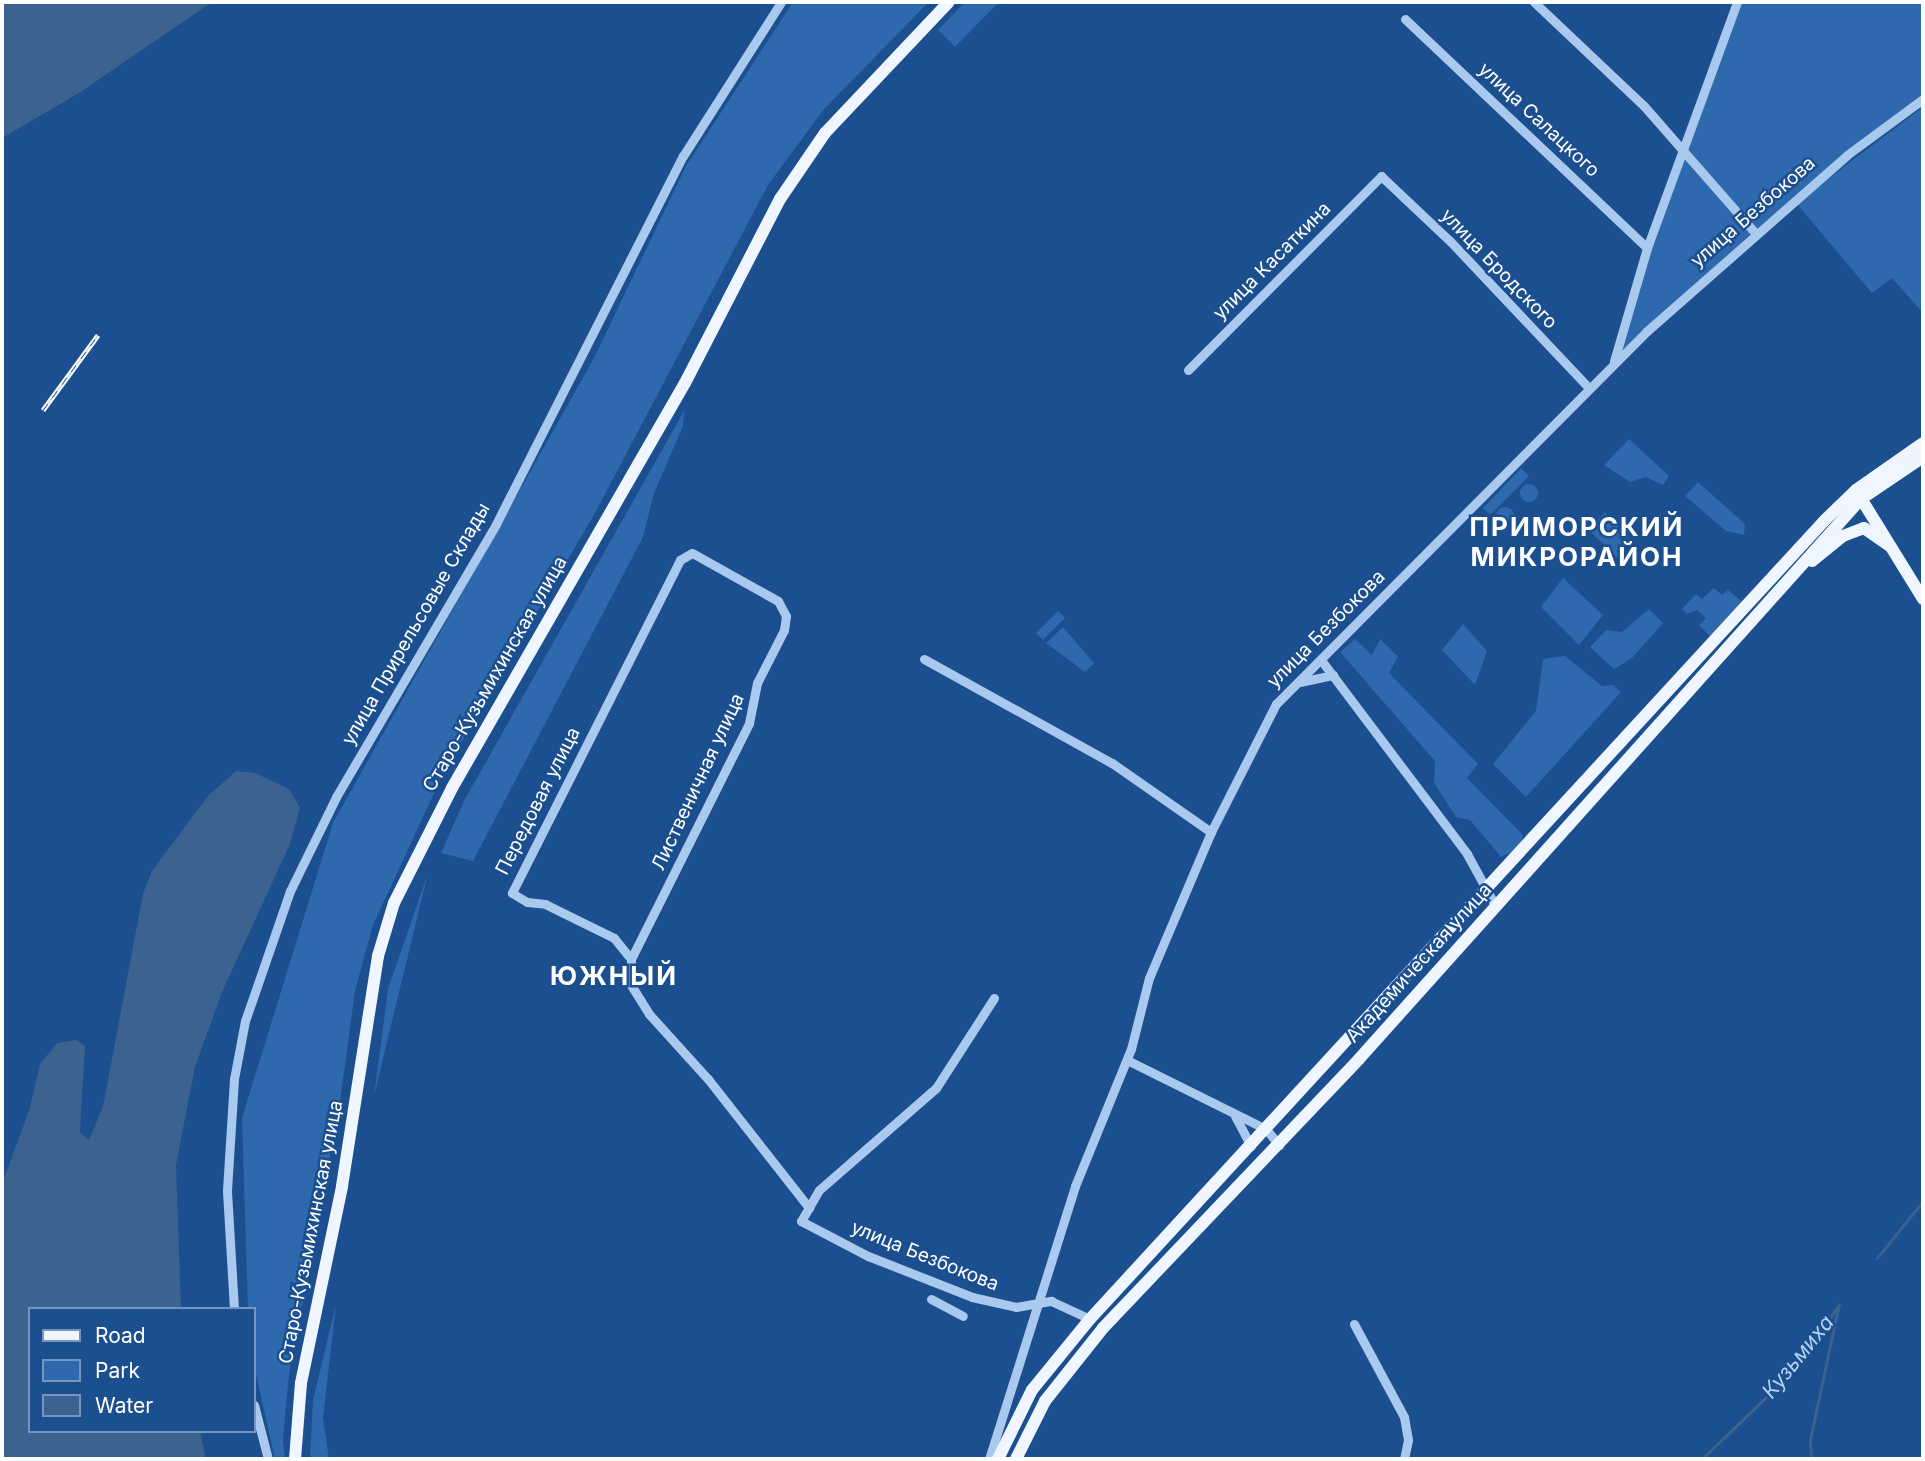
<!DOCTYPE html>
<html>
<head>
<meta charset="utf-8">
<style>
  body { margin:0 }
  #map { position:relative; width:1925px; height:1461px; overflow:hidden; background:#1b4f8f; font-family:Inter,sans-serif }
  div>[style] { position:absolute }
  .green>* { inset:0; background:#2e69ad }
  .round { border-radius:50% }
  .water>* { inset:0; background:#3c6290 }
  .stream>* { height:2.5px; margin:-1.25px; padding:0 1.25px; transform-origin:1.25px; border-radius:1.25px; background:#3c6290 }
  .minor>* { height:9px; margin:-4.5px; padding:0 4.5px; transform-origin:4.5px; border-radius:4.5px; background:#a9c9ee }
  .major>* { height:12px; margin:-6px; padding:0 6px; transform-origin:6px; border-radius:6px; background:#f0f6ff }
  .rail>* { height:5px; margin-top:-2.5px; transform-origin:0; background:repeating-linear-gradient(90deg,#1b4f8f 0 8px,#fff 0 16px); box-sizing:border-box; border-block:2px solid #fff }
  span { translate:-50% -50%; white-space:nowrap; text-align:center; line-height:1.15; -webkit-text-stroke:5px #1b4f8f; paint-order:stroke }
  .street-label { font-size:19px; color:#fff }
  .water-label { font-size:21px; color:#b5d3f5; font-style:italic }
  .district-label { font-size:26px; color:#fff; font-weight:700; letter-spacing:2px }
  .frame { position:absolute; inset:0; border:4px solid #fff; pointer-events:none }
  .legend { position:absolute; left:28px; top:1307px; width:228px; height:126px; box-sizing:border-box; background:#1b4f8f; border:2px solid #7695bc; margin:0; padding:9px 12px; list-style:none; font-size:21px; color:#fff }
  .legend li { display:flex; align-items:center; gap:14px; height:35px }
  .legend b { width:35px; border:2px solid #7695bc }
</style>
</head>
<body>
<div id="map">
  <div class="green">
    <i style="clip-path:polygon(793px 2px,929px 2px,824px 109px,768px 185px,595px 513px,443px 774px,373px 925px,355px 991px,340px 1102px,289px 1374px,283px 1439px,285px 1459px,275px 1459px,254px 1365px,254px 1309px,248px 1309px,242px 1118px,333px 823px,594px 358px,686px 166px)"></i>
    <i style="clip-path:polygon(965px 2px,999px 2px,955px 47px,938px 30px)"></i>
    <i style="clip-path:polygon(1737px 2px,1923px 2px,1923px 99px,1847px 155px,1614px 362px,1627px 314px)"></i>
    <i style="clip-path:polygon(1923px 107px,1923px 313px,1892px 278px,1872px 293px,1796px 203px)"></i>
    <i style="clip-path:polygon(684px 411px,683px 426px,654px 493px,643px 537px,473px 861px,441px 853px,465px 799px)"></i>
    <i style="clip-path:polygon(1629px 439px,1669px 476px,1663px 485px,1646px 477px,1630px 482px,1604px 465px)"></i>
    <i style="clip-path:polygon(1521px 468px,1529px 476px,1490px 515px,1483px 508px)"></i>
    <i style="clip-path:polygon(1698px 482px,1745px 524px,1744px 535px,1726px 531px,1685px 496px)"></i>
    <i class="round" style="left:1520px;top:484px;width:18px;height:18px"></i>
    <i class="round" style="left:1496px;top:507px;width:18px;height:18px"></i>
    <i style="clip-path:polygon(1605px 512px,1632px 541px,1617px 558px,1589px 530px)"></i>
    <i style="clip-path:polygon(1563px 578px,1603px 615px,1579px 645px,1541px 607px)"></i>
    <i style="clip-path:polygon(1714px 588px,1722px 595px,1728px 590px,1742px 602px,1711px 637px,1699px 625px,1706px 618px,1697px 610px,1687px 614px,1682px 609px,1696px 594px,1702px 599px)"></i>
    <i style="clip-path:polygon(1649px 609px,1663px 623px,1632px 658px,1614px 669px,1590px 647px,1606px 630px,1622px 632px)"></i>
    <i style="clip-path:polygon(1058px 611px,1065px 618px,1043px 640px,1036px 633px)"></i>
    <i style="clip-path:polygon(1463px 624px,1487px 651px,1475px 685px,1442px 650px)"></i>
    <i style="clip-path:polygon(1063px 627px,1094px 663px,1085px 672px,1046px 643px)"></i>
    <i style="clip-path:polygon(1355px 639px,1372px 655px,1380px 639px,1398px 657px,1389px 673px,1478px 764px,1467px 778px,1523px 835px,1521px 848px,1501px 857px,1470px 820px,1456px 817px,1434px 783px,1435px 761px,1340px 652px)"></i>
    <i style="clip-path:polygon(1565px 656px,1602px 686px,1613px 685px,1621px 692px,1526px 797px,1493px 764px,1536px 711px,1543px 659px)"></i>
    <i style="clip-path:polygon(428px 873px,402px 980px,374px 1096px,388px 989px)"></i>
    <i style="clip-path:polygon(336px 1305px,323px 1418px,329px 1459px,310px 1459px,313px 1400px)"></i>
  </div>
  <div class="water">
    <i style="clip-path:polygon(2px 2px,212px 2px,79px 93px,2px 138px)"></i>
    <i style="clip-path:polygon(236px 771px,255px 773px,289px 789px,300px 808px,290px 844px,222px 992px,195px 1067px,176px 1165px,181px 1309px,30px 1309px,30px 1431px,200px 1431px,206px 1459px,2px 1459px,2px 1184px,29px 1111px,40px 1064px,57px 1043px,76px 1040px,85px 1046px,80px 1132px,89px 1140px,103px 1107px,143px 894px,152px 871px,208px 796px)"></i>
  </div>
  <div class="stream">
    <i style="left:1877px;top:1258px;width:73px;rotate:-51.1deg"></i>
    <i style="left:1702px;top:1459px;width:117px;rotate:-44deg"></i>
    <i style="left:1786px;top:1378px;width:90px;rotate:-54deg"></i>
    <i style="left:1811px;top:1459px;width:19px;rotate:-93deg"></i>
    <i style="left:1810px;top:1440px;width:135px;rotate:-78deg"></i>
  </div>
  <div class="minor">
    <i style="left:1534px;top:2px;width:151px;rotate:43.4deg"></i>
    <i style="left:1644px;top:106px;width:169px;rotate:48.8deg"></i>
    <i style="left:1405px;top:19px;width:333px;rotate:43.4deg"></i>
    <i style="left:1614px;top:361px;width:118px;rotate:-73.7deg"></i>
    <i style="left:1647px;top:248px;width:262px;rotate:-69.9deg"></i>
    <i style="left:1188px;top:370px;width:274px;rotate:-45.1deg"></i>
    <i style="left:1381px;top:176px;width:95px;rotate:43.3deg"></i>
    <i style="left:1450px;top:241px;width:202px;rotate:46.6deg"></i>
    <i style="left:924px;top:659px;width:215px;rotate:29deg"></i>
    <i style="left:1112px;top:763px;width:121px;rotate:34.9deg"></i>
    <i style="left:1321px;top:660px;width:243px;rotate:53deg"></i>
    <i style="left:1467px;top:854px;width:60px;rotate:61.3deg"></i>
    <i style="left:1300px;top:682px;width:34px;rotate:-12deg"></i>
    <i style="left:631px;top:959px;width:264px;rotate:-63.4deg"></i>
    <i style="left:749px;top:723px;width:41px;rotate:-78.7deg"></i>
    <i style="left:757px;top:683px;width:59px;rotate:-63deg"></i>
    <i style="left:784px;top:630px;width:14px;rotate:-82deg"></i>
    <i style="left:786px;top:616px;width:17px;rotate:-118deg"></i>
    <i style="left:778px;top:601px;width:98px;rotate:-150.8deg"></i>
    <i style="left:692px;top:553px;width:14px;rotate:150deg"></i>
    <i style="left:680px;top:560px;width:373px;rotate:116.8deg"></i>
    <i style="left:512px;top:893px;width:17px;rotate:31deg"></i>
    <i style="left:527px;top:902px;width:18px;rotate:6deg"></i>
    <i style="left:545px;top:904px;width:77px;rotate:26.2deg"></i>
    <i style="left:614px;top:938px;width:27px;rotate:51deg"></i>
    <i style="left:631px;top:959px;width:26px;rotate:90deg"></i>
    <i style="left:631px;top:985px;width:34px;rotate:58deg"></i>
    <i style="left:649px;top:1014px;width:88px;rotate:47.8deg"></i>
    <i style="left:708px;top:1079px;width:164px;rotate:51.9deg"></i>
    <i style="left:994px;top:998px;width:107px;rotate:122.8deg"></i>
    <i style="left:936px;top:1088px;width:155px;rotate:138.9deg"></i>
    <i style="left:819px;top:1190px;width:36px;rotate:120deg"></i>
    <i style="left:801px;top:1221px;width:76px;rotate:27.6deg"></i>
    <i style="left:868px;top:1256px;width:112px;rotate:21.5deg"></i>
    <i style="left:972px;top:1297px;width:45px;rotate:12.8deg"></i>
    <i style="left:1016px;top:1307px;width:36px;rotate:-10deg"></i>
    <i style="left:1051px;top:1301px;width:43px;rotate:24.8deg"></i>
    <i style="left:1127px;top:1060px;width:155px;rotate:26.4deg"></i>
    <i style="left:1266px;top:1129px;width:21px;rotate:51deg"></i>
    <i style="left:1235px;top:1116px;width:34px;rotate:62deg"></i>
    <i style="left:931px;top:1299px;width:36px;rotate:28deg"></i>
    <i style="left:234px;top:1309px;width:119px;rotate:-93.4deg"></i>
    <i style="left:227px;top:1190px;width:111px;rotate:-86.4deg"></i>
    <i style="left:234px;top:1079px;width:59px;rotate:-79.3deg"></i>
    <i style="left:245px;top:1021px;width:138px;rotate:-70.9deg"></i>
    <i style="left:290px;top:891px;width:105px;rotate:-63.9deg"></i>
    <i style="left:336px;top:797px;width:316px;rotate:-59.6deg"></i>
    <i style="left:496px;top:524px;width:413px;rotate:-63.1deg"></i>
    <i style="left:683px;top:156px;width:183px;rotate:-57.5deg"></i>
    <i style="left:1354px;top:1324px;width:106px;rotate:61.7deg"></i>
    <i style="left:1404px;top:1417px;width:23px;rotate:80deg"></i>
    <i style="left:1408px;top:1440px;width:19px;rotate:102deg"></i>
    <i style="left:254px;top:1405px;width:56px;rotate:75.5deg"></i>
    <i style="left:989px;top:1459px;width:286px;rotate:-72.5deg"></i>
    <i style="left:1075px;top:1186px;width:148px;rotate:-67.8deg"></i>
    <i style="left:1131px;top:1049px;width:73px;rotate:-75.8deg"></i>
    <i style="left:1149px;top:978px;width:159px;rotate:-67deg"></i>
    <i style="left:1211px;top:832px;width:144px;rotate:-63.1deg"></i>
    <i style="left:1276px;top:704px;width:526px;rotate:-45.15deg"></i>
    <i style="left:1647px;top:331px;width:266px;rotate:-41.3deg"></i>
    <i style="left:1847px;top:155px;width:94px;rotate:-36.4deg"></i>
  </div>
  <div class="major">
    <i style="left:1857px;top:492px;width:126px;rotate:58.3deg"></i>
    <i style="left:1812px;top:561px;width:40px;rotate:-39deg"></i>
    <i style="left:1843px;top:536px;width:22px;rotate:-21deg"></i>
    <i style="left:1864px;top:528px;width:32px;rotate:35deg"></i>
    <i style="left:295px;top:1459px;width:76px;rotate:-85.5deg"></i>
    <i style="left:301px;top:1383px;width:201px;rotate:-78.2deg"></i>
    <i style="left:342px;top:1186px;width:233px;rotate:-81.1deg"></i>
    <i style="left:378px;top:956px;width:55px;rotate:-73.2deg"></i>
    <i style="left:394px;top:903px;width:129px;rotate:-63.2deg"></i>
    <i style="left:452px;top:788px;width:467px;rotate:-60.1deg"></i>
    <i style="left:685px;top:383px;width:207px;rotate:-62.7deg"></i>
    <i style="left:780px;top:199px;width:80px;rotate:-55.7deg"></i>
    <i style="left:825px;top:133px;width:180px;rotate:-46.6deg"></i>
    <i style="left:998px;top:1459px;width:77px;rotate:-63.8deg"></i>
    <i style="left:1032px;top:1390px;width:92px;rotate:-50.8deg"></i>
    <i style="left:1090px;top:1319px;width:1087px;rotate:-47.39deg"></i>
    <i style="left:1826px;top:519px;width:42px;rotate:-44deg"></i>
    <i style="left:1856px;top:490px;width:82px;rotate:-35deg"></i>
    <i style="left:1016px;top:1459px;width:65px;rotate:-63.4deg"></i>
    <i style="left:1045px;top:1401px;width:93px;rotate:-51.5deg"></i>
    <i style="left:1103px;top:1328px;width:371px;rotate:-46.4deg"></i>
    <i style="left:1359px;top:1059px;width:752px;rotate:-48.13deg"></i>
    <i style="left:1861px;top:499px;width:75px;rotate:-34.1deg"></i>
  </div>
  <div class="rail">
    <i style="left:43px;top:410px;width:93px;rotate:-53.7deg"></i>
  </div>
  <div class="street-label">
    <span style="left:1539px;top:120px;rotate:43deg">улица Салацкого</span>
    <span style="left:1753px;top:212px;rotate:-41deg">улица Безбокова</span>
    <span style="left:1272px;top:261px;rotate:-45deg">улица Касаткина</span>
    <span style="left:1499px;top:269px;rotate:46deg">улица Бродского</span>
    <span style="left:416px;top:624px;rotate:-60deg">улица Прирельсовые Склады</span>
    <span style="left:1326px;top:629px;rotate:-45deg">улица Безбокова</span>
    <span style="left:495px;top:674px;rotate:-60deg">Старо-Кузьмихинская улица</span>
    <span style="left:698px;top:782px;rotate:-65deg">Лиственичная улица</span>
    <span style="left:538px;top:801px;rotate:-63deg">Передовая улица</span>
    <span style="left:1419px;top:963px;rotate:-48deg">Академическая улица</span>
    <span style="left:311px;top:1232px;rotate:-79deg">Старо-Кузьмихинская улица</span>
    <span style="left:925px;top:1256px;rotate:22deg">улица Безбокова</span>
  </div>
  <div class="water-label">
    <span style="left:1798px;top:1357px;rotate:-51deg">Кузьмиха</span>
  </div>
  <div class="district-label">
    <span style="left:1577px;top:542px">ПРИМОРСКИЙ<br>МИКРОРАЙОН</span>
    <span style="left:614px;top:976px">ЮЖНЫЙ</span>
  </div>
  <div class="frame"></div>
  <ul class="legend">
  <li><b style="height:9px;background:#f0f6ff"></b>Road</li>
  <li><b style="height:19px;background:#2e69ad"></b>Park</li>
  <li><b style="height:19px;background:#3c6290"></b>Water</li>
  </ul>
</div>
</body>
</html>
